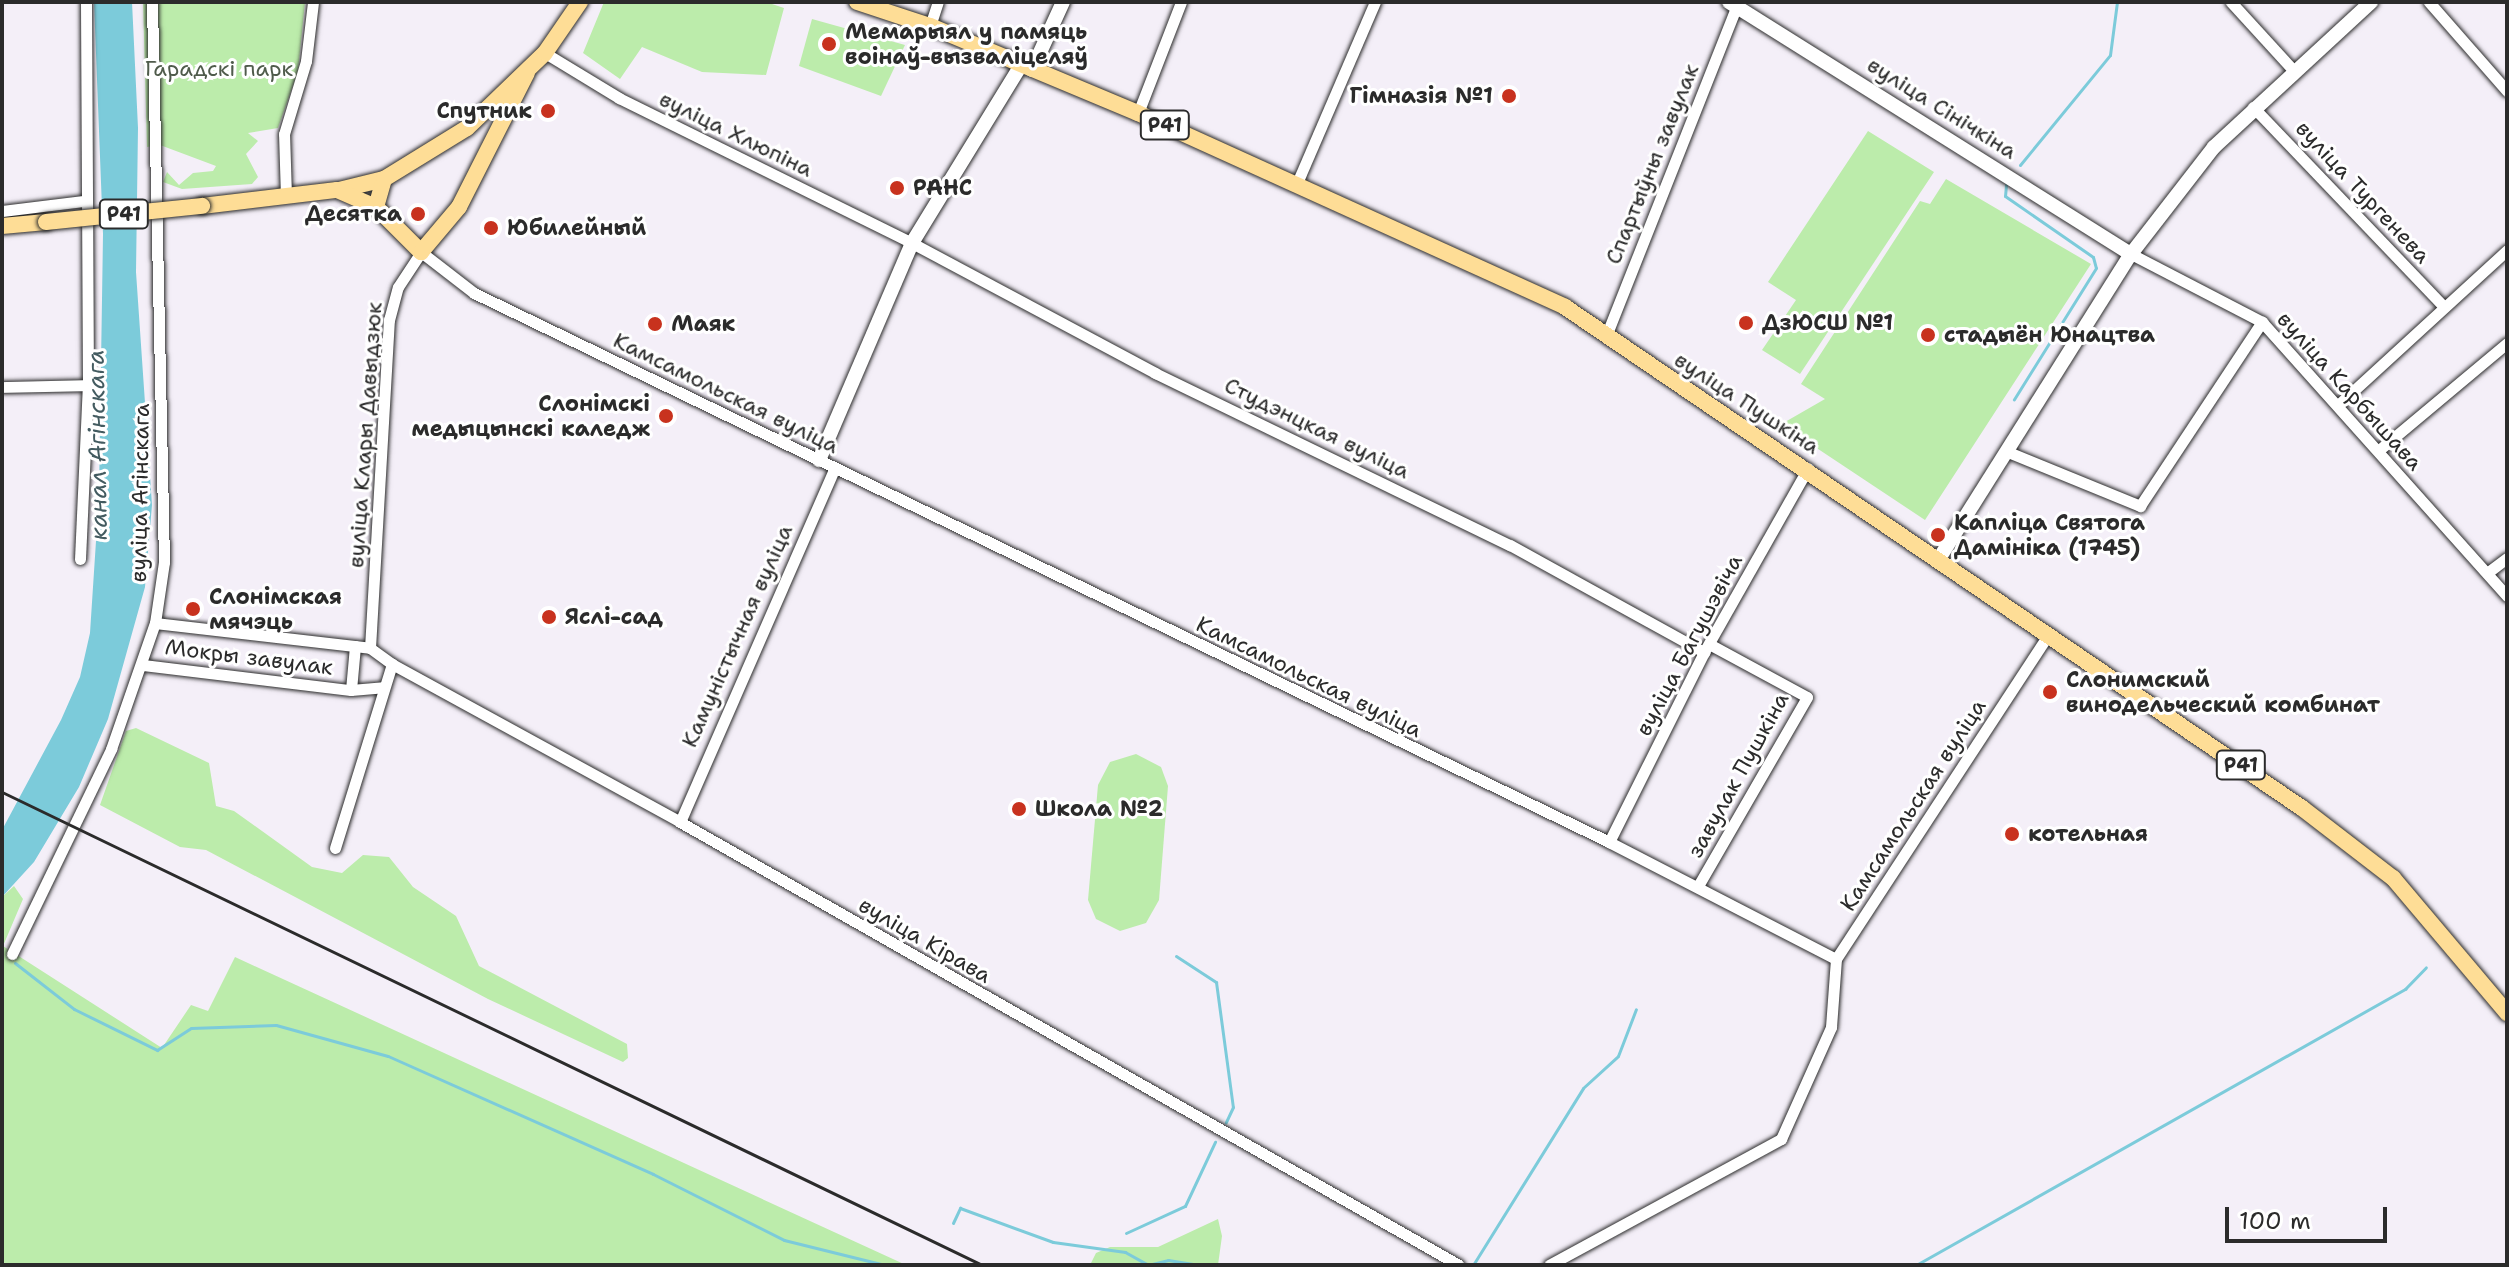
<!DOCTYPE html>
<html>
<head>
<meta charset="utf-8">
<style>
  body { margin:0 }
  #map { position:relative; width:2509px; height:1267px; overflow:hidden; background:#f4eff8; font-family:"Shantell Sans",sans-serif }
  div>[style] { position:absolute }
  .green>* { inset:0; background:#bcecab }
  .water>* { inset:0; background:#7ccbda }
  .stream>* { height:3px; margin:-1.5px; padding:0 1.5px; transform-origin:1.5px; border-radius:1.5px; background:#7ccbda }
  .roads { filter:drop-shadow(0 0 2px #2b2b2b) drop-shadow(0 0 2px #2b2b2b) }
  .street>* { height:11px; margin:-5.5px; padding:0 5.5px; transform-origin:5.5px; border-radius:5.5px; background:#fff }
  .secondary>* { height:14px; margin:-7px; padding:0 7px; transform-origin:7px; border-radius:7px; background:#fff }
  .primary>* { height:16px; margin:-8px; padding:0 8px; transform-origin:8px; border-radius:8px; background:#fedd96 }
  .rail>* { height:3px; margin:-1.5px; padding:0 1.5px; transform-origin:1.5px; border-radius:1.5px; background:#2b2b2b }
  .bridges { filter:drop-shadow(0 0 2px #2b2b2b) drop-shadow(0 0 2px #2b2b2b) }
  .primary-bridge>* { height:16px; margin:-8px; padding:0 8px; transform-origin:8px; border-radius:8px; background:#fedd96 }
  .dots>* { width:22px; height:22px; translate:-50% -50%; box-sizing:border-box; border:4px solid #fff; border-radius:50% }
  span { translate:-50% -50%; white-space:nowrap; text-align:center; line-height:1.15; -webkit-text-stroke:6px #fff; paint-order:stroke }
  .shield-label span { padding:2px 6px; background:#fff; border:2px solid; border-radius:6px; -webkit-text-stroke-width:0 }
  .shield-label { font-size:20px; color:#2b2b2b; font-weight:700 }
  .poi-label { font-size:22px; color:#2b2b2b; font-weight:700 }
  .left { translate:0 -50%; text-align:left }
  .right { translate:-100% -50%; text-align:right }
  .park-label { font-size:22px; color:#4f5b4b }
  .street-label { font-size:22px; color:#2b2b2b }
  .water-label { font-size:24px; color:#435b60; font-style:italic }
  .frame { position:absolute; inset:0; border:4px solid #2b2b2b; pointer-events:none }
  .scale { position:absolute; left:2225px; top:1207px; width:162px; height:36px; box-sizing:border-box; border:4px solid #2b2b2b; border-top:0; padding-left:10px; font-size:24px; line-height:28px; white-space:nowrap; color:#2b2b2b; -webkit-text-stroke:6px #fff; paint-order:stroke }
</style>
</head>
<body>
<div id="map">
  <div class="green">
    <i style="clip-path:polygon(143px 2px,305px 2px,298px 71px,278px 128px,248px 133px,258px 141px,246px 154px,258px 177px,252px 184px,182px 189px,163px 182px,167px 172px,179px 185px,193px 173px,213px 171px,216px 166px,160px 145px,147px 147px)"></i>
    <i style="clip-path:polygon(604px 2px,766px 2px,784px 8px,766px 75px,702px 72px,642px 47px,620px 79px,583px 53px)"></i>
    <i style="clip-path:polygon(812px 19px,905px 45px,881px 96px,799px 66px)"></i>
    <i style="clip-path:polygon(1868px 131px,1934px 172px,1800px 374px,1762px 350px,1796px 300px,1768px 282px)"></i>
    <i style="clip-path:polygon(1946px 179px,2091px 264px,1925px 520px,1785px 427px,1785px 422px,1825px 399px,1801px 384px,1920px 201px,1930px 204px)"></i>
    <i style="clip-path:polygon(136px 728px,209px 763px,216px 806px,234px 811px,312px 867px,342px 873px,363px 855px,389px 857px,413px 887px,456px 916px,479px 966px,627px 1044px,628px 1058px,623px 1062px,488px 999px,206px 850px,180px 847px,100px 805px,126px 731px)"></i>
    <i style="clip-path:polygon(1136px 754px,1161px 767px,1168px 786px,1159px 900px,1146px 923px,1120px 931px,1096px 919px,1088px 900px,1098px 785px,1110px 762px)"></i>
    <i style="clip-path:polygon(14px 886px,23px 899px,3px 946px,162px 1048px,191px 1005px,208px 1011px,235px 957px,906px 1265px,2px 1265px,2px 897px)"></i>
    <i style="clip-path:polygon(1218px 1219px,1222px 1236px,1218px 1265px,1090px 1265px,1096px 1253px,1110px 1247px,1158px 1247px)"></i>
  </div>
  <div class="water">
    <i style="clip-path:polygon(94px 2px,132px 2px,138px 128px,136px 272px,152px 505px,145px 587px,108px 719px,79px 787px,34px 862px,2px 897px,2px 830px,61px 720px,80px 677px,90px 633px,99px 495px,103px 234px)"></i>
  </div>
  <div class="stream">
    <i style="left:2020px;top:165px;width:142px;rotate:-50.7deg"></i>
    <i style="left:2110px;top:55px;width:53px;rotate:-82.5deg"></i>
    <i style="left:2006px;top:185px;width:11px;rotate:95deg"></i>
    <i style="left:2005px;top:196px;width:107px;rotate:34.7deg"></i>
    <i style="left:2093px;top:257px;width:11px;rotate:75deg"></i>
    <i style="left:2096px;top:268px;width:155px;rotate:122deg"></i>
    <i style="left:1176px;top:956px;width:48px;rotate:33deg"></i>
    <i style="left:1216px;top:982px;width:126px;rotate:82.3deg"></i>
    <i style="left:1233px;top:1107px;width:17px;rotate:115deg"></i>
    <i style="left:15px;top:963px;width:75px;rotate:37.9deg"></i>
    <i style="left:74px;top:1009px;width:93px;rotate:26.3deg"></i>
    <i style="left:157px;top:1050px;width:40px;rotate:-32.9deg"></i>
    <i style="left:191px;top:1028px;width:85px;rotate:-2deg"></i>
    <i style="left:276px;top:1025px;width:116px;rotate:15.5deg"></i>
    <i style="left:388px;top:1056px;width:290px;rotate:24deg"></i>
    <i style="left:653px;top:1174px;width:147px;rotate:26.7deg"></i>
    <i style="left:784px;top:1240px;width:104px;rotate:13.9deg"></i>
    <i style="left:953px;top:1223px;width:17px;rotate:-65deg"></i>
    <i style="left:960px;top:1208px;width:99px;rotate:20.1deg"></i>
    <i style="left:1053px;top:1242px;width:73px;rotate:7.9deg"></i>
    <i style="left:1125px;top:1252px;width:26px;rotate:29deg"></i>
    <i style="left:1148px;top:1265px;width:21px;rotate:-14deg"></i>
    <i style="left:1168px;top:1260px;width:30px;rotate:9deg"></i>
    <i style="left:1126px;top:1233px;width:65px;rotate:-24.6deg"></i>
    <i style="left:1185px;top:1206px;width:71px;rotate:-64.9deg"></i>
    <i style="left:1473px;top:1265px;width:208px;rotate:-58.1deg"></i>
    <i style="left:1583px;top:1088px;width:47px;rotate:-42.4deg"></i>
    <i style="left:1618px;top:1056px;width:50px;rotate:-69deg"></i>
    <i style="left:1916px;top:1265px;width:562px;rotate:-29.44deg"></i>
    <i style="left:2405px;top:989px;width:30px;rotate:-46deg"></i>
  </div>
  <div class="roads">
    <div class="street">
      <i style="left:2231px;top:2px;width:93px;rotate:47.6deg"></i>
      <i style="left:2429px;top:2px;width:118px;rotate:48.8deg"></i>
      <i style="left:930px;top:26px;width:25px;rotate:-72deg"></i>
      <i style="left:545px;top:53px;width:87px;rotate:31.3deg"></i>
      <i style="left:619px;top:98px;width:327px;rotate:26.3deg"></i>
      <i style="left:912px;top:243px;width:276px;rotate:28.1deg"></i>
      <i style="left:1155px;top:373px;width:394px;rotate:25.9deg"></i>
      <i style="left:1510px;top:545px;width:222px;rotate:28.9deg"></i>
      <i style="left:2253px;top:107px;width:275px;rotate:46.3deg"></i>
      <i style="left:1138px;top:113px;width:119px;rotate:-68.8deg"></i>
      <i style="left:1297px;top:183px;width:197px;rotate:-66.7deg"></i>
      <i style="left:286px;top:196px;width:62px;rotate:-91.8deg"></i>
      <i style="left:284px;top:134px;width:76px;rotate:-73.2deg"></i>
      <i style="left:306px;top:61px;width:59px;rotate:-83.2deg"></i>
      <i style="left:2px;top:211px;width:82px;rotate:-7deg"></i>
      <i style="left:2131px;top:254px;width:148px;rotate:27.4deg"></i>
      <i style="left:2262px;top:322px;width:368px;rotate:48.2deg"></i>
      <i style="left:1606px;top:336px;width:354px;rotate:-68.4deg"></i>
      <i style="left:2px;top:387px;width:86px;rotate:-1.3deg"></i>
      <i style="left:2339px;top:404px;width:228px;rotate:-42.5deg"></i>
      <i style="left:2379px;top:450px;width:167px;rotate:-39.9deg"></i>
      <i style="left:2008px;top:452px;width:143px;rotate:22.2deg"></i>
      <i style="left:2140px;top:506px;width:221px;rotate:-56.5deg"></i>
      <i style="left:80px;top:559px;width:174px;rotate:-87.4deg"></i>
      <i style="left:88px;top:385px;width:383px;rotate:-90.3deg"></i>
      <i style="left:2487px;top:573px;width:25px;rotate:-37deg"></i>
      <i style="left:155px;top:623px;width:216px;rotate:6.6deg"></i>
      <i style="left:355px;top:646px;width:44px;rotate:95.2deg"></i>
      <i style="left:351px;top:690px;width:32px;rotate:-5deg"></i>
      <i style="left:392px;top:664px;width:328px;rotate:28.7deg"></i>
      <i style="left:680px;top:822px;width:896px;rotate:29.63deg"></i>
      <i style="left:143px;top:665px;width:209px;rotate:6.9deg"></i>
      <i style="left:680px;top:822px;width:386px;rotate:-66.4deg"></i>
      <i style="left:1609px;top:842px;width:212px;rotate:-63.4deg"></i>
      <i style="left:1704px;top:652px;width:211px;rotate:-60.5deg"></i>
      <i style="left:335px;top:848px;width:193px;rotate:-72.8deg"></i>
      <i style="left:392px;top:664px;width:27px;rotate:-144deg"></i>
      <i style="left:370px;top:648px;width:329px;rotate:-86.7deg"></i>
      <i style="left:389px;top:320px;width:34px;rotate:-75deg"></i>
      <i style="left:398px;top:287px;width:42px;rotate:-56.7deg"></i>
      <i style="left:421px;top:252px;width:67px;rotate:37.7deg"></i>
      <i style="left:474px;top:293px;width:1261px;rotate:25.81deg"></i>
      <i style="left:1609px;top:842px;width:255px;rotate:27.3deg"></i>
      <i style="left:1836px;top:959px;width:389px;rotate:-56.8deg"></i>
      <i style="left:1698px;top:886px;width:218px;rotate:-60deg"></i>
      <i style="left:1807px;top:697px;width:111px;rotate:-151.6deg"></i>
      <i style="left:12px;top:954px;width:228px;rotate:-64.2deg"></i>
      <i style="left:111px;top:749px;width:133px;rotate:-70.8deg"></i>
      <i style="left:155px;top:623px;width:62px;rotate:-81.6deg"></i>
      <i style="left:164px;top:562px;width:560px;rotate:-91.23deg"></i>
      <i style="left:1549px;top:1265px;width:264px;rotate:-28.5deg"></i>
      <i style="left:1781px;top:1139px;width:123px;rotate:-65.9deg"></i>
      <i style="left:1831px;top:1027px;width:68px;rotate:-85.8deg"></i>
    </div>
    <div class="secondary">
      <i style="left:1729px;top:2px;width:474px;rotate:32.1deg"></i>
      <i style="left:1032px;top:70px;width:75px;rotate:-65.5deg"></i>
      <i style="left:819px;top:460px;width:236px;rotate:-66.8deg"></i>
      <i style="left:912px;top:243px;width:209px;rotate:-58.5deg"></i>
      <i style="left:1940px;top:557px;width:358px;rotate:-57.8deg"></i>
      <i style="left:2131px;top:254px;width:135px;rotate:-52.2deg"></i>
      <i style="left:2214px;top:147px;width:214px;rotate:-42.7deg"></i>
    </div>
    <div class="primary">
      <i style="left:857px;top:2px;width:77px;rotate:18.2deg"></i>
      <i style="left:930px;top:26px;width:225px;rotate:22.7deg"></i>
      <i style="left:1138px;top:113px;width:469px;rotate:24.4deg"></i>
      <i style="left:1565px;top:307px;width:891px;rotate:34.21deg"></i>
      <i style="left:2302px;top:808px;width:115px;rotate:37.6deg"></i>
      <i style="left:2393px;top:878px;width:177px;rotate:49.8deg"></i>
      <i style="left:339px;top:190px;width:46px;rotate:-13.7deg"></i>
      <i style="left:202px;top:206px;width:136px;rotate:-6.8deg"></i>
      <i style="left:337px;top:190px;width:43px;rotate:23.6deg"></i>
      <i style="left:376px;top:207px;width:64px;rotate:45deg"></i>
      <i style="left:421px;top:252px;width:59px;rotate:-49.8deg"></i>
      <i style="left:459px;top:207px;width:150px;rotate:-63.1deg"></i>
      <i style="left:376px;top:207px;width:29px;rotate:-74deg"></i>
      <i style="left:384px;top:179px;width:97px;rotate:-31.6deg"></i>
      <i style="left:467px;top:128px;width:108px;rotate:-43.9deg"></i>
      <i style="left:545px;top:53px;width:62px;rotate:-55.5deg"></i>
      <i style="left:2px;top:226px;width:44px;rotate:-5.2deg"></i>
    </div>
  </div>
  <div class="rail">
    <i style="left:2px;top:792px;width:1088px;rotate:25.76deg"></i>
  </div>
  <div class="bridges">
    <div class="primary-bridge">
      <i style="left:46px;top:222px;width:157px;rotate:-5.9deg"></i>
    </div>
  </div>
  <div class="dots">
    <i style="left:829px;top:44px;background:#c8321e"></i>
    <i style="left:1509px;top:96px;background:#c8321e"></i>
    <i style="left:548px;top:111px;background:#c8321e"></i>
    <i style="left:897px;top:188px;background:#c8321e"></i>
    <i style="left:418px;top:214px;background:#c8321e"></i>
    <i style="left:491px;top:228px;background:#c8321e"></i>
    <i style="left:1746px;top:323px;background:#c8321e"></i>
    <i style="left:655px;top:324px;background:#c8321e"></i>
    <i style="left:1928px;top:335px;background:#c8321e"></i>
    <i style="left:666px;top:416px;background:#c8321e"></i>
    <i style="left:1938px;top:535px;background:#c8321e"></i>
    <i style="left:193px;top:609px;background:#c8321e"></i>
    <i style="left:549px;top:617px;background:#c8321e"></i>
    <i style="left:2050px;top:692px;background:#c8321e"></i>
    <i style="left:1019px;top:809px;background:#c8321e"></i>
    <i style="left:2012px;top:834px;background:#c8321e"></i>
  </div>
  <div class="shield-label">
    <span style="left:1165px;top:125px">Р41</span>
    <span style="left:124px;top:214px">Р41</span>
    <span style="left:2241px;top:765px">Р41</span>
  </div>
  <div class="poi-label">
    <span class="left" style="left:845px;top:44px">Мемарыял у памяць<br>воінаў-вызваліцеляў</span>
    <span class="right" style="left:1493px;top:96px">Гімназія №1</span>
    <span class="right" style="left:532px;top:111px">Спутник</span>
    <span class="left" style="left:913px;top:188px">РАНС</span>
    <span class="right" style="left:402px;top:214px">Десятка</span>
    <span class="left" style="left:507px;top:228px">Юбилейный</span>
    <span class="left" style="left:1762px;top:323px">ДзЮСШ №1</span>
    <span class="left" style="left:671px;top:324px">Маяк</span>
    <span class="left" style="left:1944px;top:335px">стадыён Юнацтва</span>
    <span class="right" style="left:650px;top:416px">Слонімскі<br>медыцынскі каледж</span>
    <span class="left" style="left:1954px;top:535px">Капліца Святога<br>Дамініка (1745)</span>
    <span class="left" style="left:209px;top:609px">Слонімская<br>мячэць</span>
    <span class="left" style="left:565px;top:617px">Яслі-сад</span>
    <span class="left" style="left:2066px;top:692px">Слонимский<br>винодельческий комбинат</span>
    <span class="left" style="left:1035px;top:809px">Школа №2</span>
    <span class="left" style="left:2028px;top:834px">котельная</span>
  </div>
  <div class="park-label">
    <span style="left:219px;top:69px">Гарадскі парк</span>
  </div>
  <div class="street-label">
    <span style="left:1942px;top:108px;rotate:32deg">вуліца Сінічкіна</span>
    <span style="left:736px;top:134px;rotate:26deg">вуліца Хлюпіна</span>
    <span style="left:1652px;top:164px;rotate:-68deg">Спартыўны завулак</span>
    <span style="left:2363px;top:192px;rotate:47deg">вуліца Тургенева</span>
    <span style="left:2350px;top:391px;rotate:48deg">вуліца Карбышава</span>
    <span style="left:726px;top:393px;rotate:26deg">Камсамольская вуліца</span>
    <span style="left:1747px;top:403px;rotate:33deg">вуліца Пушкіна</span>
    <span style="left:1317px;top:428px;rotate:26deg">Студэнцкая вуліца</span>
    <span style="left:365px;top:435px;rotate:-86deg">вуліца Клары Давыдзюк</span>
    <span style="left:140px;top:493px;rotate:-89deg">вуліца Агінскага</span>
    <span style="left:737px;top:636px;rotate:-66deg">Камуністычная вуліца</span>
    <span style="left:1689px;top:645px;rotate:-62deg">вуліца Багушэвіча</span>
    <span style="left:249px;top:657px;rotate:7deg">Мокры завулак</span>
    <span style="left:1309px;top:677px;rotate:26deg">Камсамольская вуліца</span>
    <span style="left:1738px;top:775px;rotate:-61deg">завулак Пушкіна</span>
    <span style="left:1913px;top:805px;rotate:-57deg">Камсамольская вуліца</span>
    <span style="left:925px;top:940px;rotate:30deg">вуліца Кірава</span>
  </div>
  <div class="water-label">
    <span style="left:98px;top:445px;rotate:-91deg">канал Агінскага</span>
  </div>
  <div class="frame"></div>
  <div class="scale">100 m</div>
</div>
</body>
</html>
